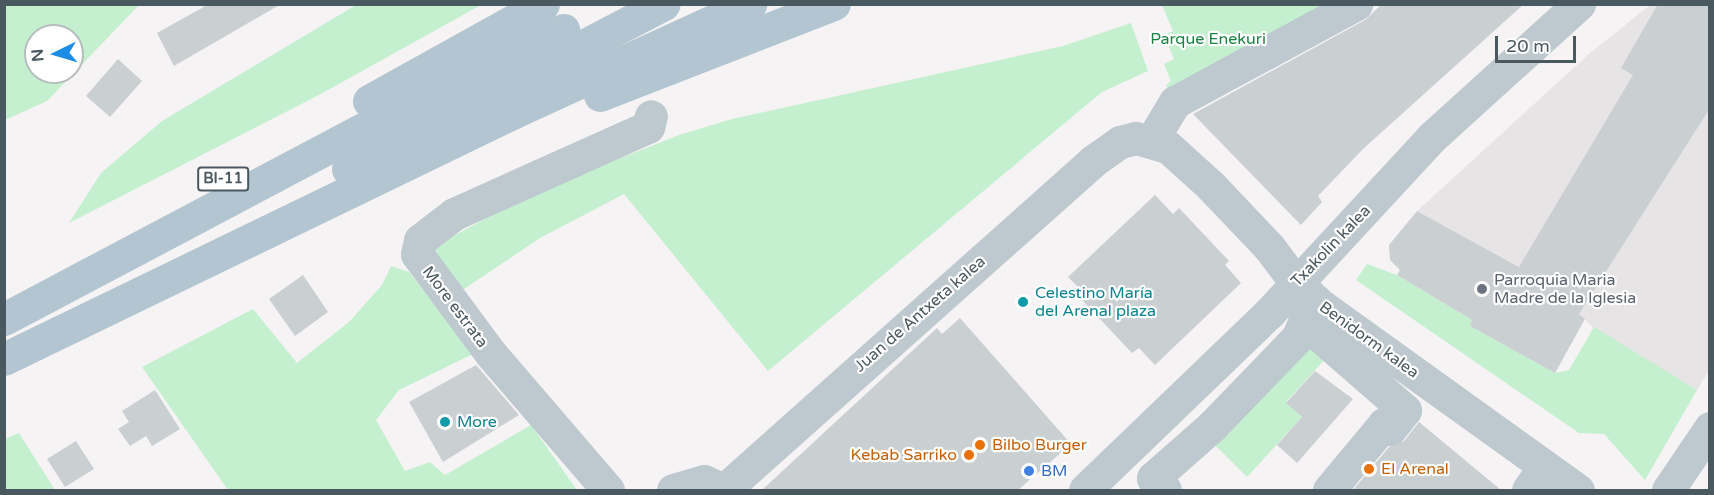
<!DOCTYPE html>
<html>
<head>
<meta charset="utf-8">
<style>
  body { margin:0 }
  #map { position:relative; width:1714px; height:495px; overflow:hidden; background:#f5f3f3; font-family:"Varela Round",sans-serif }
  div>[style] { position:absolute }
  .education>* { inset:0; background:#e6e4e5 }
  .green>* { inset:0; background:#c4f0d0 }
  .building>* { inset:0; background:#cacfd2 }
  .street>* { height:33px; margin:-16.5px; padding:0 16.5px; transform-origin:16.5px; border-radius:16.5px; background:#bec9cf }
  .primary>* { height:33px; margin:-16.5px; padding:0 16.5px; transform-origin:16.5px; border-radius:16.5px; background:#b3c5d0 }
  .dots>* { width:16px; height:16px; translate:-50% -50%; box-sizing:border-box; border:3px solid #fff; border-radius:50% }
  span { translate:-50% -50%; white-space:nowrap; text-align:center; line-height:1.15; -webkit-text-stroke:4.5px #fff; paint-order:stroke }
  .shield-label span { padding:2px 4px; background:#fff; border:2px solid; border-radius:4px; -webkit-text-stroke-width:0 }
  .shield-label { font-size:15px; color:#4a5960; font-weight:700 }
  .park-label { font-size:16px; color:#198442 }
  .street-label { font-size:16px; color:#4a5960 }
  .worship-label { font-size:16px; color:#5b616d }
  .left { translate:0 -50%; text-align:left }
  .culture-label { font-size:16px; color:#0d838f }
  .food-label { font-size:16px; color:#c56008 }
  .right { translate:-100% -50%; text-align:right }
  .shop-label { font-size:16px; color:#366cbe }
  .frame { position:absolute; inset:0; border:6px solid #4a5960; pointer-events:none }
  .north { position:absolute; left:24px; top:24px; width:60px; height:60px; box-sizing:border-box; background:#fff; border:2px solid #b7bdbf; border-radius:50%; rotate:265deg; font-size:16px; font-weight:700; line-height:24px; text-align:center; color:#4a5960 }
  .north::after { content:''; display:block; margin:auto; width:21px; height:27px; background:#1d8ce4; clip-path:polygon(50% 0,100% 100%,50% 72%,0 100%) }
  .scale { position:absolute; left:1495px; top:36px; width:81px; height:27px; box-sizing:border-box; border:3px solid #4a5960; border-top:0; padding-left:8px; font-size:18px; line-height:21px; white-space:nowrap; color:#4a5960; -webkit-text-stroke:4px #fff; paint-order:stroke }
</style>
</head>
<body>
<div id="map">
  <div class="education">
    <i style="clip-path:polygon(1650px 5px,1709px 5px,1710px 369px,1697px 390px,1599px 333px,1579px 314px,1543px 294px,1519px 267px,1417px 211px,1589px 54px)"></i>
  </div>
  <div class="green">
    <i style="clip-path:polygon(evenodd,4px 5px,5px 4px,139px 5px,47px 101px,5px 120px,4px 5px,36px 36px,72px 36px,72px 72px,36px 72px,36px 36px)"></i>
    <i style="clip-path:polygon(356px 5px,481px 5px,319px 95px,69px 223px,101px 173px,162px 121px)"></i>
    <i style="clip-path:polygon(1162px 5px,1341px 5px,1173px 97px,1166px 85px,1171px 81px,1164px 64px,1174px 59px,1164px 35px,1173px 31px)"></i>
    <i style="clip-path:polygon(1131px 23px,1148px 71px,1102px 92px,768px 371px,624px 194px,540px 238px,461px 291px,433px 247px,535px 192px,679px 135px,732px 119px,1063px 46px)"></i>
    <i style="clip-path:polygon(1367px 264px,1397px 275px,1472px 320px,1470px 326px,1555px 373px,1569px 370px,1594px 327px,1697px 390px,1645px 480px,1604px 434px,1579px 433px,1356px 280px)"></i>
    <i style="clip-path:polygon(391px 266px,409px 272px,473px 354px,399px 390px,376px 420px,405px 471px,430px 462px,445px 475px,531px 425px,577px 490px,228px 490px,142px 367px,253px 309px,297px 363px,349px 322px,382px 285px)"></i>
    <i style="clip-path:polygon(1298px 337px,1327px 357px,1286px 402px,1302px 417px,1247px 477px,1216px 446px,1212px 426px)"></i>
    <i style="clip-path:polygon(19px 433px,55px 490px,5px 490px,5px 439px)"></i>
  </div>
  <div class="building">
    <i style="clip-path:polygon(209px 4px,281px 4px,174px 66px,157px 33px)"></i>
    <i style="clip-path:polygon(1382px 4px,1524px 4px,1363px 149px,1318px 196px,1322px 202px,1301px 225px,1193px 114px,1365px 20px)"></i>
    <i style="clip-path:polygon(1658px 4px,1710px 4px,1710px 108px,1579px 314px,1585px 319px,1555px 373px,1470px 326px,1472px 320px,1397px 275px,1400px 270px,1390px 260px,1389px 245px,1417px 211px,1519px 267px,1633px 75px,1621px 68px)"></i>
    <i style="clip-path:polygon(118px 59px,142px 81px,110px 117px,86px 96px)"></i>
    <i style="clip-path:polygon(1155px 195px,1173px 214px,1179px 208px,1229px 261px,1225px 265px,1241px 283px,1155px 365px,1139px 348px,1132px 353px,1081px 299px,1086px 295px,1068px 277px)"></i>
    <i style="clip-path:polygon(303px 275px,328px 312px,295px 336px,269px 299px)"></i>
    <i style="clip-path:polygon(960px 318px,1071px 444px,1018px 490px,762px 490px,937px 328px,942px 334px)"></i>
    <i style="clip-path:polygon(476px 365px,519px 415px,443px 462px,409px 402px)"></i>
    <i style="clip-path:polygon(1315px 371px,1353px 399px,1297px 463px,1277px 445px,1302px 417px,1286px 403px)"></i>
    <i style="clip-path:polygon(155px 390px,180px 429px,152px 446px,146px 436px,130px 446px,118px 429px,129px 422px,122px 411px)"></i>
    <i style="clip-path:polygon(1419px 422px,1501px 490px,1353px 490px,1389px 447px,1404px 441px)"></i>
    <i style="clip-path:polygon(76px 441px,94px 469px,65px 487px,47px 459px)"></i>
  </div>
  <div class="street">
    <i style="left:1158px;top:130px;width:33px;rotate:-59deg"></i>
    <i style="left:1175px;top:102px;width:206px;rotate:-28.4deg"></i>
    <i style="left:608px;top:490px;width:179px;rotate:-130.7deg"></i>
    <i style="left:491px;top:354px;width:124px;rotate:-126.5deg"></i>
    <i style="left:417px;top:254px;width:14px;rotate:-78deg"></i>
    <i style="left:420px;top:240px;width:43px;rotate:-37.4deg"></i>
    <i style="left:454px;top:214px;width:213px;rotate:-24.2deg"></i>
    <i style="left:648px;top:127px;width:11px;rotate:-75deg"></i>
    <i style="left:673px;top:490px;width:32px;rotate:-16deg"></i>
    <i style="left:704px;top:481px;width:21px;rotate:25deg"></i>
    <i style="left:724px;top:490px;width:494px;rotate:-41.7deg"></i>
    <i style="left:1093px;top:161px;width:33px;rotate:-35deg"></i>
    <i style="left:1120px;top:142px;width:16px;rotate:-14deg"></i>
    <i style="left:1136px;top:138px;width:33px;rotate:16deg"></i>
    <i style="left:1168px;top:147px;width:57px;rotate:42.1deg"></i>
    <i style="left:1210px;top:185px;width:86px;rotate:46.4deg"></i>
    <i style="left:1269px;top:247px;width:45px;rotate:53.1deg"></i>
    <i style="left:1296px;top:283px;width:36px;rotate:42deg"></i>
    <i style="left:1323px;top:307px;width:314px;rotate:35.7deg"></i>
    <i style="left:1085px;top:490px;width:257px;rotate:-43.9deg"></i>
    <i style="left:1270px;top:312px;width:237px;rotate:-47.2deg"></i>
    <i style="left:1431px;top:138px;width:200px;rotate:-42.2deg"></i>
    <i style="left:1165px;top:490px;width:17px;rotate:-135deg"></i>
    <i style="left:1153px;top:478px;width:79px;rotate:-41.4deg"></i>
    <i style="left:1212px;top:426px;width:124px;rotate:-46deg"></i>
    <i style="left:1298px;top:337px;width:16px;rotate:-68deg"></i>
    <i style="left:1304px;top:322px;width:134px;rotate:41.1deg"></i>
    <i style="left:1405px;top:410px;width:24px;rotate:128deg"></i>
    <i style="left:1390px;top:429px;width:8px;rotate:-140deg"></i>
    <i style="left:1384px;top:424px;width:86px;rotate:129.8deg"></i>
    <i style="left:1528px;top:490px;width:29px;rotate:-56deg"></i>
    <i style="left:1668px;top:490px;width:75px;rotate:-55.9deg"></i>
  </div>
  <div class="primary">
    <i style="left:600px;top:95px;width:251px;rotate:-21.3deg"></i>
    <i style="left:369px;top:101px;width:199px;rotate:-29.1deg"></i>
    <i style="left:348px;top:169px;width:356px;rotate:-27.6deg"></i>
    <i style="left:4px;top:319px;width:436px;rotate:-27.9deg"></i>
    <i style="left:389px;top:115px;width:194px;rotate:-26deg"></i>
    <i style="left:4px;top:359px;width:567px;rotate:-25.84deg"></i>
    <i style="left:514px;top:112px;width:260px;rotate:-24.6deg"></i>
  </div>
  <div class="dots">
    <i style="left:1482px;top:289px;background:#6b7280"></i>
    <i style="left:1023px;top:302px;background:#0f9aa8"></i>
    <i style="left:445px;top:422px;background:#0f9aa8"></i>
    <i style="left:980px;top:445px;background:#e8710a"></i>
    <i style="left:969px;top:455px;background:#e8710a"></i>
    <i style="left:1369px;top:469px;background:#e8710a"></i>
    <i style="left:1029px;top:471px;background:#3f7fe0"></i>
  </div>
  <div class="shield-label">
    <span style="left:223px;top:179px">BI-11</span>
  </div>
  <div class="park-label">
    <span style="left:1208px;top:39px">Parque Enekuri</span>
  </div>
  <div class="street-label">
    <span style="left:1331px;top:246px;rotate:-46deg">Txakolin kalea</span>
    <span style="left:455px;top:307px;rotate:53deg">More estrata</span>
    <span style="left:920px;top:314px;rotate:-41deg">Juan de Antxeta kalea</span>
    <span style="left:1369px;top:340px;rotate:36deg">Benidorm kalea</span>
  </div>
  <div class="worship-label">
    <span class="left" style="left:1494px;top:289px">Parroquia Maria<br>Madre de la Iglesia</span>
  </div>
  <div class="culture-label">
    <span class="left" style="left:1035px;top:302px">Celestino María<br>del Arenal plaza</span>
    <span class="left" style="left:457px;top:422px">More</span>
  </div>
  <div class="food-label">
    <span class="left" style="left:992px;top:445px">Bilbo Burger</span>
    <span class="right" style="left:957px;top:455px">Kebab Sarriko</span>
    <span class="left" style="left:1381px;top:469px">El Arenal</span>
  </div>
  <div class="shop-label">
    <span class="left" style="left:1041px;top:471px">BM</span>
  </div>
  <div class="frame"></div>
  <div class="north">N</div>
  <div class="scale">20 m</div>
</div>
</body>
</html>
